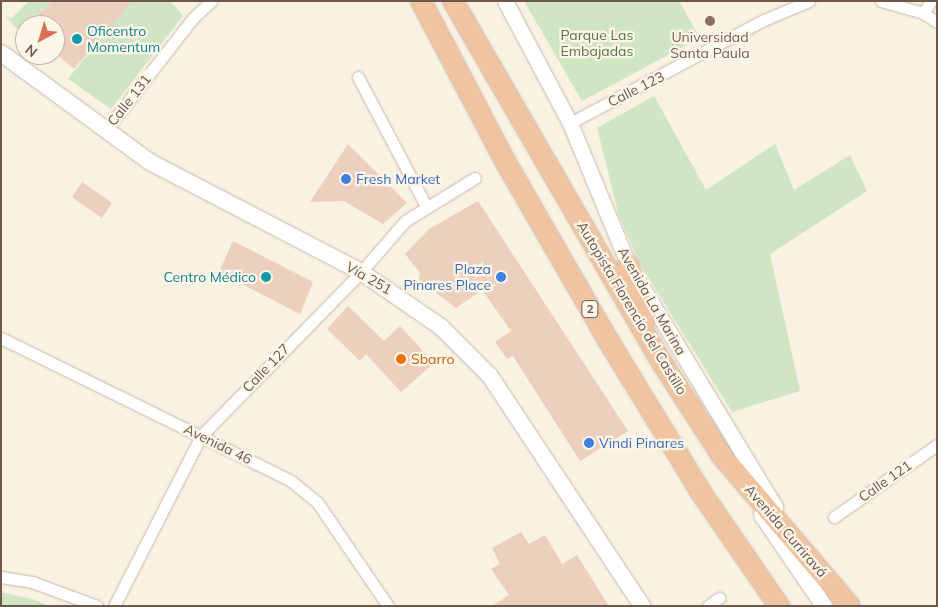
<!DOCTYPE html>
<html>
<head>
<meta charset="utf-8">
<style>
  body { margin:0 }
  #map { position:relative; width:938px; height:607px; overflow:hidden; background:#f9f1e2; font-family:Mulish,sans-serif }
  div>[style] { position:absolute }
  .green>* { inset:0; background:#d0e5c3 }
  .building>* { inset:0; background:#ecd0bd }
  .roads { filter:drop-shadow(0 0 1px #c8b8ab) drop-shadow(0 0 1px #c8b8ab) }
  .minor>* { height:11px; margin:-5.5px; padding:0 5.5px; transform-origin:5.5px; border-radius:5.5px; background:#fff }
  .tertiary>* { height:15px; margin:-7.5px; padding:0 7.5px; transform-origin:7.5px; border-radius:7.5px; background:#fff }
  .secondary>* { height:16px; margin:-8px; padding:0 8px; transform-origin:8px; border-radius:8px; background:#fff }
  .trunk>* { height:20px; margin:-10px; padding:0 10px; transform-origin:10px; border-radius:10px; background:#f0c4a0 }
  .dots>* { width:14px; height:14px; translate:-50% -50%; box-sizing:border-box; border:2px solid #fdf5e8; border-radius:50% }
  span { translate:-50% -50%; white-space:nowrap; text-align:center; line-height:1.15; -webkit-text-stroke:4.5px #fdf5e8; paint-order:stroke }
  .shield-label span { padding:1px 4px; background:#fdf5e8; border:1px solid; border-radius:4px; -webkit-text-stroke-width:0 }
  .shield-label { font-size:12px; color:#6e584c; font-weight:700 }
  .culture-label { font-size:14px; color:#0d838f }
  .left { translate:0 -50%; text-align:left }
  .right { translate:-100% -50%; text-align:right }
  .park-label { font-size:14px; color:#557948 }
  .education-label { font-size:14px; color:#785e54 }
  .street-label { font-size:14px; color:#6e584c }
  .shop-label { font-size:14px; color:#366cbe }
  .food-label { font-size:14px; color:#c56008 }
  .frame { position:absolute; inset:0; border:2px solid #6e584c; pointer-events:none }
  .north { position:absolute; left:15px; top:15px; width:50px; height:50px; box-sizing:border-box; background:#fdf5e8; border:1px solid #c4b6aa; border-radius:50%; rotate:219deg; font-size:14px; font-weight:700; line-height:20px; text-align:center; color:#6e584c }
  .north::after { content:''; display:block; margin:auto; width:18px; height:22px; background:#d77254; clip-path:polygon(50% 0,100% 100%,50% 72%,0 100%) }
</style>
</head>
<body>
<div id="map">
  <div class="green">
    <i style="clip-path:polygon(29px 1px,53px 1px,33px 19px,33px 25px,25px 25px,25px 37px,4px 15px,11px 19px)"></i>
    <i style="clip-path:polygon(130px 1px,170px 1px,183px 16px,111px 109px,68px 79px)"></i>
    <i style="clip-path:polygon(524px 1px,679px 1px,700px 38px,582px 101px)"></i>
    <i style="clip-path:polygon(654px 96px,706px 190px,775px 144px,794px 190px,850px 155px,867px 191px,770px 254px,800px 391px,732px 412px,640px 264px,619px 216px,597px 128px)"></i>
    <i style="clip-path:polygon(1px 592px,35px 600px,49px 606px,1px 606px)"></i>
  </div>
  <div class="building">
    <i style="clip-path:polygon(53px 1px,132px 1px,74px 69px,55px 53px,55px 25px,27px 25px)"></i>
    <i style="clip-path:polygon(348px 144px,407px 203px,383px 224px,344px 201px,310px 202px)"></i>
    <i style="clip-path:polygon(82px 182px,112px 203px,102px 218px,72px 197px)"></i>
    <i style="clip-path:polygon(478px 201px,628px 431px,580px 461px,513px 356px,507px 359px,495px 342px,511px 331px,482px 290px,456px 308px,419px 280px,420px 273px,405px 254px,429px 229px)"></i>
    <i style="clip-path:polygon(233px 241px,313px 282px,300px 314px,219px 272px)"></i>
    <i style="clip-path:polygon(348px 306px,384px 341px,400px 326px,434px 363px,401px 392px,366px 354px,360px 361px,327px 329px)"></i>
    <i style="clip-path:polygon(521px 532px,529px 544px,545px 535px,562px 564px,577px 555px,609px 606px,492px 606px,509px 595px,491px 569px,500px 564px,492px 548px)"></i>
  </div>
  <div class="roads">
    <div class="minor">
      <i style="left:881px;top:1px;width:44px;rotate:15.9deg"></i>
      <i style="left:923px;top:13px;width:17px;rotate:33deg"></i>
      <i style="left:923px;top:13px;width:14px;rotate:-56deg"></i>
      <i style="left:358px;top:77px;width:146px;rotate:62.2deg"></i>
      <i style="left:570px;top:123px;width:220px;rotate:-28deg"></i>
      <i style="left:764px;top:20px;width:49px;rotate:-22.9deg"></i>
      <i style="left:105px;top:131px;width:143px;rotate:-52.1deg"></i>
      <i style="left:193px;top:18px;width:25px;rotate:-43deg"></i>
      <i style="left:1px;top:338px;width:323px;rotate:26.2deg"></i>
      <i style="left:291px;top:481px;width:33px;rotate:39deg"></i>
      <i style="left:317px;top:502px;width:126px;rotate:55.7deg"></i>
      <i style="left:834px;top:517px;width:126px;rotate:-35deg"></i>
      <i style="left:1px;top:577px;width:31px;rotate:9deg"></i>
      <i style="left:32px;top:582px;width:69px;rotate:20.3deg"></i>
      <i style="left:114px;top:606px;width:191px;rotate:-62.9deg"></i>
      <i style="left:201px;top:436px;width:229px;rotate:-45.7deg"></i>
      <i style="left:361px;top:272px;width:67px;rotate:-49.2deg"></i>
      <i style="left:405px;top:221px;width:82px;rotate:-31.6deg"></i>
      <i style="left:708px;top:606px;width:14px;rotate:-36deg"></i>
    </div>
    <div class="tertiary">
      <i style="left:505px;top:1px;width:138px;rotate:62deg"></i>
      <i style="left:570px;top:123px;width:152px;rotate:67.6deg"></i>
      <i style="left:628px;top:264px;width:284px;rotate:58.8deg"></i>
    </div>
    <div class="secondary">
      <i style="left:1px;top:53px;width:185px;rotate:36.2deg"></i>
      <i style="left:150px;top:162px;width:238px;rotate:27.5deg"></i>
      <i style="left:361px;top:272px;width:97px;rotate:34.5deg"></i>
      <i style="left:441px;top:327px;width:69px;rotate:45deg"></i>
      <i style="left:490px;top:376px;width:276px;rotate:56.5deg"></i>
      <i style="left:762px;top:515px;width:110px;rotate:55.7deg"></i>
    </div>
    <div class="trunk">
      <i style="left:421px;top:1px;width:181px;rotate:62.3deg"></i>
      <i style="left:505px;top:161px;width:207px;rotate:60.1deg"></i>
      <i style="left:608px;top:340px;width:177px;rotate:58.6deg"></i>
      <i style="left:700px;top:491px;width:140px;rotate:55.5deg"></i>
      <i style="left:453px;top:1px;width:412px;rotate:60deg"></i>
      <i style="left:659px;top:358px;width:117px;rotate:57.3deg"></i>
      <i style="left:722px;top:456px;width:197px;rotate:49.5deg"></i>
      <i style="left:628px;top:264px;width:57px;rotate:71.6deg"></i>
    </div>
  </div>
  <div class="dots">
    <i style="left:710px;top:21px;background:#8d6e63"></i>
    <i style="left:77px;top:39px;background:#0f9aa8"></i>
    <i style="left:346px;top:179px;background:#3f7fe0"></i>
    <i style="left:266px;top:277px;background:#0f9aa8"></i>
    <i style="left:501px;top:277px;background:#3f7fe0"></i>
    <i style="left:401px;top:359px;background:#e8710a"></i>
    <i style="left:589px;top:443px;background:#3f7fe0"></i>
  </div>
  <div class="shield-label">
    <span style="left:590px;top:309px">2</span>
  </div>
  <div class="culture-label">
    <span class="left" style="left:87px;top:39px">Oficentro<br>Momentum</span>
    <span class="right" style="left:256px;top:277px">Centro Médico</span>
  </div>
  <div class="park-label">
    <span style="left:597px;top:43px">Parque Las<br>Embajadas</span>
  </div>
  <div class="education-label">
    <span style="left:710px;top:45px">Universidad<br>Santa Paula</span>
  </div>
  <div class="street-label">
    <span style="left:636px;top:89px;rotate:-27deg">Calle 123</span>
    <span style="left:129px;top:100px;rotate:-52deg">Calle 131</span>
    <span style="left:369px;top:278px;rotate:30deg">Vía 251</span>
    <span style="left:652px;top:301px;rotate:60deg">Avenida La Marina</span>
    <span style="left:632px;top:308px;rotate:59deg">Autopista Florencio del Castillo</span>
    <span style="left:266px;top:368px;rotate:-46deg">Calle 127</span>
    <span style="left:218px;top:444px;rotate:26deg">Avenida 46</span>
    <span style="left:885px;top:481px;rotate:-35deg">Calle 121</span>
    <span style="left:786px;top:531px;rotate:49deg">Avenida Curriravá</span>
  </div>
  <div class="shop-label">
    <span class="left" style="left:356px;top:179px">Fresh Market</span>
    <span class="right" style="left:491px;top:277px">Plaza<br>Pinares Place</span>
    <span class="left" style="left:599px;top:443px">Vindi Pinares</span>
  </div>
  <div class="food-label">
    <span class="left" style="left:411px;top:359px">Sbarro</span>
  </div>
  <div class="frame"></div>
  <div class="north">N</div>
</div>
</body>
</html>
